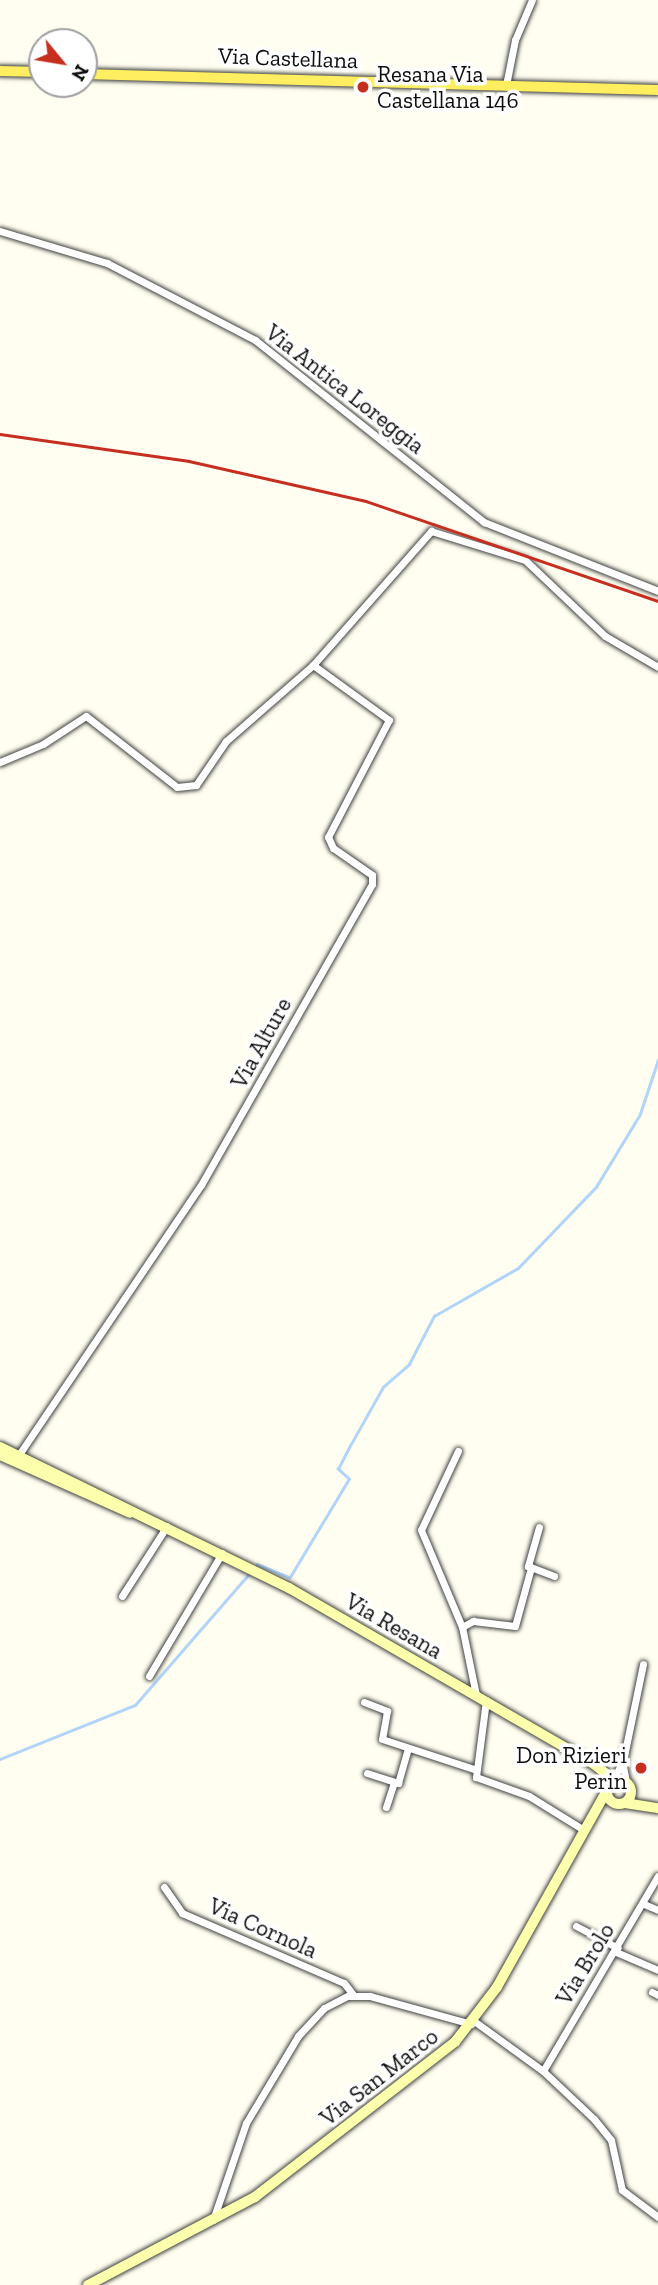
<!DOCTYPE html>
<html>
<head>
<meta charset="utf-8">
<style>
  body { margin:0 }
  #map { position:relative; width:658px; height:2285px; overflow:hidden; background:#fffef0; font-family:"Zilla Slab",serif }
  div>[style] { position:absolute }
  .stream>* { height:2.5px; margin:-1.25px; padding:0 1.25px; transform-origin:1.25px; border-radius:1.25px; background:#b1d4f9 }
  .roads { filter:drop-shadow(0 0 2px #414141) drop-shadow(0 0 2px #414141) }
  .street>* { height:7px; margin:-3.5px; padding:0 3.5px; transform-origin:3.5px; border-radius:3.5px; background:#fff }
  .secondary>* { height:10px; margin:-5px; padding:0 5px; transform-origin:5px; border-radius:5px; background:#fcffab }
  .secondary>.ring { margin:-5px; padding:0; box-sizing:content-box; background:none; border:10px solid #fcffab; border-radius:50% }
  .primary>* { height:10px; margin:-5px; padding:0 5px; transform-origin:5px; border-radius:5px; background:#ffef60 }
  .rail>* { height:2.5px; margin:-1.25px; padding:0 1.25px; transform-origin:1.25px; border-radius:1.25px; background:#c62e1f }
  .dots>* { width:19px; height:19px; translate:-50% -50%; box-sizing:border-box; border:4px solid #fff; border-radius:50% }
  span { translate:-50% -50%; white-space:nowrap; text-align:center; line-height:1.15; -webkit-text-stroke:7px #fff; paint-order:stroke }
  .street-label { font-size:23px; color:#0e0e0e }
  .poi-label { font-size:23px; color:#0e0e0e }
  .left { translate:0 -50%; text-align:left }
  .right { translate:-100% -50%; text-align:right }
  .north { position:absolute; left:28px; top:28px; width:70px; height:70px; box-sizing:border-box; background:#fff; border:2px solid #9f9f9f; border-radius:50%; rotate:120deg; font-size:19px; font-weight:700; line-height:28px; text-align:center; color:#0e0e0e }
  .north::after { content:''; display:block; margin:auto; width:24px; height:32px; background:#c62e1f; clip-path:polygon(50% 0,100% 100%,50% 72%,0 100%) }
</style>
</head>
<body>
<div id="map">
  <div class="stream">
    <i style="left:257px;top:1564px;width:35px;rotate:22deg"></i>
    <i style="left:290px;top:1577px;width:114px;rotate:-59deg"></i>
    <i style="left:349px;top:1479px;width:15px;rotate:-138deg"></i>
    <i style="left:338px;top:1469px;width:28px;rotate:-63deg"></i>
    <i style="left:351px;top:1444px;width:65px;rotate:-60.7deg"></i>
    <i style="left:383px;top:1387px;width:35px;rotate:-41deg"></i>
    <i style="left:409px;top:1364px;width:54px;rotate:-62.5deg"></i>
    <i style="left:434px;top:1316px;width:97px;rotate:-29.7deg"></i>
    <i style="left:518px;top:1268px;width:112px;rotate:-46.1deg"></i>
    <i style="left:596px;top:1187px;width:85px;rotate:-58.9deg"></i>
    <i style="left:640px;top:1114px;width:57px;rotate:-71.6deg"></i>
    <i style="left:0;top:1759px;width:145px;rotate:-21.8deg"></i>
    <i style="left:135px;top:1705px;width:174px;rotate:-49deg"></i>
  </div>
  <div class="roads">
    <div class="street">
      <i style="left:506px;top:85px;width:46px;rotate:-78.7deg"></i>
      <i style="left:515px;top:40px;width:43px;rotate:-67deg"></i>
      <i style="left:0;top:231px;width:112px;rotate:16.7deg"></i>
      <i style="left:107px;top:263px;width:167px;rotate:27.5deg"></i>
      <i style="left:255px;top:340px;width:293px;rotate:38.5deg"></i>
      <i style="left:484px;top:522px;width:187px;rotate:21.6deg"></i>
      <i style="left:0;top:762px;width:47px;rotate:-22.7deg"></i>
      <i style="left:43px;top:744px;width:51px;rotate:-33.1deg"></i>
      <i style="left:86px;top:716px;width:115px;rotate:38deg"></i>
      <i style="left:177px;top:787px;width:19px;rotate:-6deg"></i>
      <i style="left:196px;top:785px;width:53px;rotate:-55.7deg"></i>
      <i style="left:226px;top:741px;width:116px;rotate:-41.1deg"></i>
      <i style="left:313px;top:665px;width:179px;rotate:-48.6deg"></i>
      <i style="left:431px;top:531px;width:98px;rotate:17.1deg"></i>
      <i style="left:525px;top:560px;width:110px;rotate:43.5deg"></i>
      <i style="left:605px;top:636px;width:61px;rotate:30.3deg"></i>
      <i style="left:458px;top:1451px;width:87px;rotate:115.1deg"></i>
      <i style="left:421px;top:1530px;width:105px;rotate:67.1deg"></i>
      <i style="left:16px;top:1459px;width:331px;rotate:-56deg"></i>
      <i style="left:201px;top:1185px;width:346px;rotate:-60.4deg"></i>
      <i style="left:372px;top:884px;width:9px;rotate:-90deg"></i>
      <i style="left:372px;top:875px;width:47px;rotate:-145.3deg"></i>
      <i style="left:333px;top:848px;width:12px;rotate:-114deg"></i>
      <i style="left:328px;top:837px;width:132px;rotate:-62.5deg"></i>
      <i style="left:389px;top:720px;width:94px;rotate:-144.1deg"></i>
      <i style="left:539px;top:1527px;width:41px;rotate:105.8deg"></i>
      <i style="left:528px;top:1566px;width:28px;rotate:21deg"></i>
      <i style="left:122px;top:1596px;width:83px;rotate:-57.3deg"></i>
      <i style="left:149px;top:1676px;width:143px;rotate:-59.3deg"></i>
      <i style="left:476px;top:1695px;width:69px;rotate:-101.6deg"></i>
      <i style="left:462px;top:1627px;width:13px;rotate:-29deg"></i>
      <i style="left:473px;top:1621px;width:42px;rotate:6.8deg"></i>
      <i style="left:515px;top:1626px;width:57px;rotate:-74.7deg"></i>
      <i style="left:486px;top:1700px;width:78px;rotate:97.4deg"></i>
      <i style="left:476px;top:1777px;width:56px;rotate:19.7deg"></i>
      <i style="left:529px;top:1796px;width:65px;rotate:31.7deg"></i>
      <i style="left:364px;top:1702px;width:25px;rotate:21deg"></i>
      <i style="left:387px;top:1711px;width:28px;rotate:100deg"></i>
      <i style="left:382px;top:1739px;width:97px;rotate:18.1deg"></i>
      <i style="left:623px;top:1766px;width:16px;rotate:79deg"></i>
      <i style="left:367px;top:1773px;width:33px;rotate:18deg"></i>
      <i style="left:398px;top:1783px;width:35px;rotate:-74deg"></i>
      <i style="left:611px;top:1783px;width:25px;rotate:-61deg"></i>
      <i style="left:623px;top:1761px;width:99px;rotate:-78.3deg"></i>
      <i style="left:386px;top:1807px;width:26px;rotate:-72deg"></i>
      <i style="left:164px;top:1887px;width:32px;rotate:55deg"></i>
      <i style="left:182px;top:1913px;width:176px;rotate:23.4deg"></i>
      <i style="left:344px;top:1983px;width:16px;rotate:52deg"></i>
      <i style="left:644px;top:1904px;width:15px;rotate:23deg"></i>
      <i style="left:576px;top:1926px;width:47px;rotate:27.6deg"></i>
      <i style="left:616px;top:1952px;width:46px;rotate:23.2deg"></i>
      <i style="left:652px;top:1992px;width:7px;rotate:27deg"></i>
      <i style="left:474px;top:2021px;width:85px;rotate:35.9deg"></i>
      <i style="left:543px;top:2071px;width:70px;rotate:43.3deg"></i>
      <i style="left:594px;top:2119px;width:27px;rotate:51deg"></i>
      <i style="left:611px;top:2140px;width:51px;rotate:77.6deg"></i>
      <i style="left:622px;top:2190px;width:45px;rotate:36.9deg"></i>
      <i style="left:543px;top:2071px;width:226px;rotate:-59.5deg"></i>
      <i style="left:213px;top:2220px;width:102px;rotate:-71.2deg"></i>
      <i style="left:246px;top:2123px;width:101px;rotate:-59.1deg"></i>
      <i style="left:298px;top:2036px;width:38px;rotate:-47deg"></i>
      <i style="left:324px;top:2008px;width:27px;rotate:-27deg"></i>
      <i style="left:348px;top:1996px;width:22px"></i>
      <i style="left:370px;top:1996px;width:105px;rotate:15.5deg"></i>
    </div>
    <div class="secondary">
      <i style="left:0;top:1447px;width:322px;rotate:26deg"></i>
      <i style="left:289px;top:1588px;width:352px;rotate:30deg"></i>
      <i style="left:594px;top:1764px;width:14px;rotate:39deg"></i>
      <i style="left:605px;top:1773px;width:14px;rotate:73deg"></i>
      <i style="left:0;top:1455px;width:142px;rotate:24deg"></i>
      <i class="ring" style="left:607px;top:1780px;width:14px;height:14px"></i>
      <i style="left:625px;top:1803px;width:33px;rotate:9deg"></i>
      <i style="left:88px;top:2285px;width:189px;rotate:-27.8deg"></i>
      <i style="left:255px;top:2197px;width:253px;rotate:-37.8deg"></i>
      <i style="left:455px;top:2042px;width:69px;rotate:-52.6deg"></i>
      <i style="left:497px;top:1987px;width:226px;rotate:-60.8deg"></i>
    </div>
    <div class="primary">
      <i style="left:0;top:71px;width:42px;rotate:1.4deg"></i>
      <i style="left:84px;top:74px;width:574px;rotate:1.6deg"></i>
    </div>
  </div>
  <div class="rail">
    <i style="left:0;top:434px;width:191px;rotate:8.1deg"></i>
    <i style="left:189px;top:461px;width:181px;rotate:12.7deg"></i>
    <i style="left:366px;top:501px;width:309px;rotate:18.9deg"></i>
  </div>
  <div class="dots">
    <i style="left:363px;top:87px;background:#c62e1f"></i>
    <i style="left:641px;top:1768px;background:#c62e1f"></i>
  </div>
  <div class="street-label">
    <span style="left:288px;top:58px;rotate:2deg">Via Castellana</span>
    <span style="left:345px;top:389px;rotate:38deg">Via Antica Loreggia</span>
    <span style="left:261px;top:1043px;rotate:-61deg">Via Alture</span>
    <span style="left:394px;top:1626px;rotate:30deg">Via Resana</span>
    <span style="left:263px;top:1928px;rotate:24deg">Via Cornola</span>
    <span style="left:585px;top:1964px;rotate:-59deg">Via Brolo</span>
    <span style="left:379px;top:2077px;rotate:-38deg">Via San Marco</span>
  </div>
  <div class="poi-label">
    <span class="left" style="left:377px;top:87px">Resana Via<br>Castellana 146</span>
    <span class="right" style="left:627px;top:1768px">Don Rizieri<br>Perin</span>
  </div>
  <div class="north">N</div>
</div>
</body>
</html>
